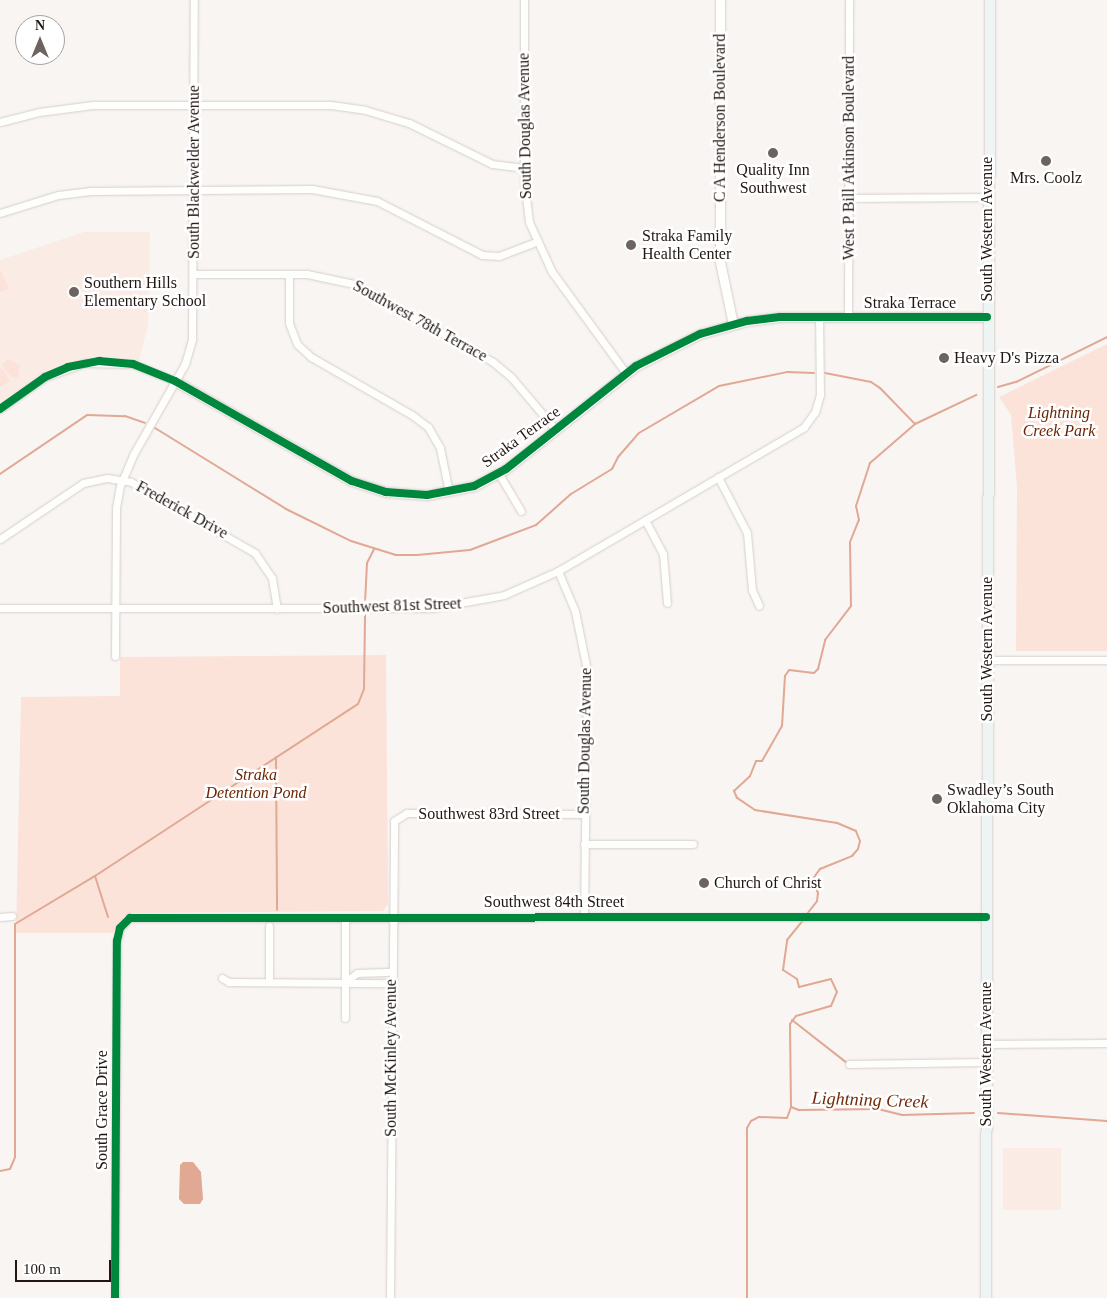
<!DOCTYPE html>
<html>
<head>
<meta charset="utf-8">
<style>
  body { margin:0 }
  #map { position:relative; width:1107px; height:1298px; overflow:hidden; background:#f9f5f3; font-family:Georgia,serif }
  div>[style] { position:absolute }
  .built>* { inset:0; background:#fbebe5 }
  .green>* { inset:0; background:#fbe3da }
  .water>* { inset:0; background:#e1a893 }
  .stream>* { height:2px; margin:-1px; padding:0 1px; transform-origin:1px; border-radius:1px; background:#e1a893 }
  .roads { filter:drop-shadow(0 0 1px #d6cecb) drop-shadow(0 0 1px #d6cecb) }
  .minor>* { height:7px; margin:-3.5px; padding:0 3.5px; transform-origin:3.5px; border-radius:3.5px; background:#fefefd }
  .tertiary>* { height:9px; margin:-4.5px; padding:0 4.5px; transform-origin:4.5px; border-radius:4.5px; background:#fefefd }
  .secondary>* { height:10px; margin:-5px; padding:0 5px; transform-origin:5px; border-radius:5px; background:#eef4f4 }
  .cycleway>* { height:8px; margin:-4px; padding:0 4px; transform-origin:4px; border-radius:4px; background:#00873e }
  .dots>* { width:14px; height:14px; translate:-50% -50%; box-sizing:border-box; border:2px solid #fff; border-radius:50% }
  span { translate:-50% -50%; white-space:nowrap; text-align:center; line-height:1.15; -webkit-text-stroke:5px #fff; paint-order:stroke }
  .street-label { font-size:16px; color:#221612 }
  .poi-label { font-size:16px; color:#221612 }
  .left { translate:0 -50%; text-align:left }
  .park-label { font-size:16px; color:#6b2403; font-style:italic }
  .water-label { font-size:18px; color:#712909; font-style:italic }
  .north { position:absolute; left:15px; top:15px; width:50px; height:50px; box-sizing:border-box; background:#fff; border:1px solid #a7a2a0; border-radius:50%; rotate:0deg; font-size:14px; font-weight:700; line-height:20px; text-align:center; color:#221612 }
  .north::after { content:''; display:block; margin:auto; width:18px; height:22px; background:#6d6461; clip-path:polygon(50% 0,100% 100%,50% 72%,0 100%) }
  .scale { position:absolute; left:15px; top:1260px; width:96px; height:22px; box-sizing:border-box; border:2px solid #221612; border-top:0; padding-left:6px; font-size:15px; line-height:18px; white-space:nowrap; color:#221612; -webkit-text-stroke:4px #fff; paint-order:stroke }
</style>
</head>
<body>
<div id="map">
  <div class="built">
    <i style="clip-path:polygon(84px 232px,150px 232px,148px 325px,139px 361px,97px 357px,68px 363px,38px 377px,0 403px,0 260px)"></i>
    <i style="clip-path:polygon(1003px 1148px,1061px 1148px,1061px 1210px,1003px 1210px)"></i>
  </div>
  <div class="green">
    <i style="clip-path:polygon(0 269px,9px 288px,0 292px)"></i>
    <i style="clip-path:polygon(1107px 344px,1107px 651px,1016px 651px,1017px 487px,1011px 415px,999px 397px)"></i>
    <i style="clip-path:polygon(8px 359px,20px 365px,18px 378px,12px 377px,4px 369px,3px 363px)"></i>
    <i style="clip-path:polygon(2px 368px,10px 381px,0 387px,0 369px)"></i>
    <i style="clip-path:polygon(386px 655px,388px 904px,383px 911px,131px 913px,124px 917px,113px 933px,16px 933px,21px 697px,120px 696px,120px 657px)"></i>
  </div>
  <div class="water">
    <i style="clip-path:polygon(183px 1162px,193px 1162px,201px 1172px,203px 1199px,200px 1204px,184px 1204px,179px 1199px,180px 1165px)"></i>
  </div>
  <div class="stream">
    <i style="left:825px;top:373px;width:47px;rotate:11.1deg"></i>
    <i style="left:871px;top:382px;width:11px;rotate:34deg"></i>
    <i style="left:880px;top:388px;width:50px;rotate:45.8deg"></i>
    <i style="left:998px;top:387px;width:19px;rotate:-16deg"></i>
    <i style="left:1016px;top:382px;width:102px;rotate:-26.3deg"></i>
    <i style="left:155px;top:428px;width:154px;rotate:31.7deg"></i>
    <i style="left:286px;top:509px;width:72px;rotate:26.2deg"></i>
    <i style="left:351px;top:541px;width:47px;rotate:17.3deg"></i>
    <i style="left:396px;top:555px;width:21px"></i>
    <i style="left:417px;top:555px;width:53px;rotate:-5.4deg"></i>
    <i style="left:470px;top:550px;width:71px;rotate:-20.7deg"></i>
    <i style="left:536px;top:525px;width:47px;rotate:-41.5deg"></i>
    <i style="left:571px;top:494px;width:48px;rotate:-31.4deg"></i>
    <i style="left:612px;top:469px;width:13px;rotate:-63deg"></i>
    <i style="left:618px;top:457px;width:32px;rotate:-49deg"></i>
    <i style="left:639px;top:433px;width:93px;rotate:-30.4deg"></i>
    <i style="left:719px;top:386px;width:69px;rotate:-11.6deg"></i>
    <i style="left:787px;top:372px;width:27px;rotate:2deg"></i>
    <i style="left:0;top:474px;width:105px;rotate:-34.1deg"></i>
    <i style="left:87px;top:415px;width:38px;rotate:2deg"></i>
    <i style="left:125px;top:416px;width:21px;rotate:19deg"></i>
    <i style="left:365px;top:603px;width:40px;rotate:-87.1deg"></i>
    <i style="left:367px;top:563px;width:16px;rotate:-63deg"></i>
    <i style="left:276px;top:757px;width:153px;rotate:89.6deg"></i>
    <i style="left:95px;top:876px;width:43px;rotate:72.4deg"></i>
    <i style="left:807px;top:914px;width:16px;rotate:-52deg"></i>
    <i style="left:817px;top:901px;width:8px;rotate:-83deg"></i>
    <i style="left:818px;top:893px;width:14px;rotate:-115deg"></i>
    <i style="left:812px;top:880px;width:14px;rotate:-54deg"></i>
    <i style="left:820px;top:869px;width:35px;rotate:-22deg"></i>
    <i style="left:852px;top:856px;width:9px;rotate:-49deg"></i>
    <i style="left:858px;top:849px;width:8px;rotate:-76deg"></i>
    <i style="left:860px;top:841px;width:11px;rotate:-112deg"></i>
    <i style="left:856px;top:831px;width:21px;rotate:-157deg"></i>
    <i style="left:837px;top:823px;width:83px;rotate:-171deg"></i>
    <i style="left:755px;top:810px;width:22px;rotate:-146deg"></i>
    <i style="left:737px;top:798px;width:8px;rotate:-113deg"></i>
    <i style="left:734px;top:791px;width:22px;rotate:-43deg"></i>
    <i style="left:750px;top:776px;width:16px;rotate:-68deg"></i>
    <i style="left:756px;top:761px;width:6px"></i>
    <i style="left:762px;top:761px;width:40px;rotate:-60.3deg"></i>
    <i style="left:782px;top:726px;width:50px;rotate:-86.6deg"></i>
    <i style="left:785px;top:676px;width:7px;rotate:-56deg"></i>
    <i style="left:789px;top:670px;width:25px;rotate:7deg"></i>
    <i style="left:814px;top:673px;width:6px;rotate:-45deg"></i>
    <i style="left:818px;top:669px;width:30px;rotate:-76deg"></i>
    <i style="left:825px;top:640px;width:43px;rotate:-52.6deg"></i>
    <i style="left:851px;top:606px;width:64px;rotate:-90.9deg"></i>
    <i style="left:850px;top:542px;width:24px;rotate:-68deg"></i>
    <i style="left:859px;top:520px;width:14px;rotate:-102deg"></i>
    <i style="left:856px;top:506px;width:45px;rotate:-72deg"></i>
    <i style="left:870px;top:463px;width:60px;rotate:-40.9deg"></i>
    <i style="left:915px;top:424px;width:68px;rotate:-25.4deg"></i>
    <i style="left:792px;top:1020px;width:70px;rotate:38deg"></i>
    <i style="left:791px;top:1107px;width:9px;rotate:21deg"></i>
    <i style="left:799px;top:1110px;width:79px;rotate:-0.7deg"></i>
    <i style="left:878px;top:1109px;width:25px;rotate:14deg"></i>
    <i style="left:902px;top:1115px;width:72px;rotate:-1.6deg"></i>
    <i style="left:998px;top:1113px;width:109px;rotate:4.2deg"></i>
    <i style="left:0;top:1171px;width:10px;rotate:-11deg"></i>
    <i style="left:10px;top:1169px;width:13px;rotate:-67deg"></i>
    <i style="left:15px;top:1157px;width:233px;rotate:-90deg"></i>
    <i style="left:15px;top:924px;width:93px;rotate:-31deg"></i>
    <i style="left:95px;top:876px;width:314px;rotate:-33.2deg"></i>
    <i style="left:358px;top:704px;width:16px;rotate:-68deg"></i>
    <i style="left:364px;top:689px;width:75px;rotate:-89.2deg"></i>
    <i style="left:747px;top:1298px;width:170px;rotate:-90deg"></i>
    <i style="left:747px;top:1128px;width:8px;rotate:-60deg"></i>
    <i style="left:751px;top:1121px;width:9px;rotate:-27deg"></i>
    <i style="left:759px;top:1117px;width:28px;rotate:2deg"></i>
    <i style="left:787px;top:1118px;width:12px;rotate:-70deg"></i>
    <i style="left:791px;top:1107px;width:83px;rotate:-90.7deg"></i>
    <i style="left:790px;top:1024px;width:10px;rotate:-53deg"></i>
    <i style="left:796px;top:1016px;width:36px;rotate:-16deg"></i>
    <i style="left:831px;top:1006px;width:15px;rotate:-67deg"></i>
    <i style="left:837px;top:992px;width:14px;rotate:-115deg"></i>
    <i style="left:831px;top:979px;width:33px;rotate:166deg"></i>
    <i style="left:799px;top:987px;width:8px;rotate:-104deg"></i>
    <i style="left:797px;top:979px;width:17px;rotate:-147deg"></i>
    <i style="left:783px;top:970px;width:30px;rotate:-82deg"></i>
    <i style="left:787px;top:940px;width:26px;rotate:-51deg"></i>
  </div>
  <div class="roads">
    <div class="minor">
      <i style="left:524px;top:0;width:179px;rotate:90deg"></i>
      <i style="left:524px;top:179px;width:43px;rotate:83.4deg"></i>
      <i style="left:529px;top:222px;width:55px;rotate:65.3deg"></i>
      <i style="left:552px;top:272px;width:125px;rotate:53.8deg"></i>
      <i style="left:0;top:122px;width:40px;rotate:-14.4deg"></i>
      <i style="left:39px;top:112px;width:54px;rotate:-7.4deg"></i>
      <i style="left:93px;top:105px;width:238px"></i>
      <i style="left:331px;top:105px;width:34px;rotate:8deg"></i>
      <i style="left:365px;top:110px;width:46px;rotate:16.5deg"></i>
      <i style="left:409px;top:123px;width:93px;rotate:26.3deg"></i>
      <i style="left:492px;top:164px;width:32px;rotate:7deg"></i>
      <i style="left:849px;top:198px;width:138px;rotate:-0.4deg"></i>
      <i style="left:0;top:213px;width:61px;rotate:-17.2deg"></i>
      <i style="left:58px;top:195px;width:33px;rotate:-7deg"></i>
      <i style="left:91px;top:191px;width:221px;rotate:-0.5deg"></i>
      <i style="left:312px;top:189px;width:66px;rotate:10.5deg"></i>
      <i style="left:377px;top:201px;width:118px;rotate:27.2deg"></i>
      <i style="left:482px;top:255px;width:17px;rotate:3deg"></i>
      <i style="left:499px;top:256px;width:40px;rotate:-21deg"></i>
      <i style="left:194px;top:274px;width:113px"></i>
      <i style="left:307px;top:274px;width:48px;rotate:12deg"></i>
      <i style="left:354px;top:284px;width:159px;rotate:29.3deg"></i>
      <i style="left:493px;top:362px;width:23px;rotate:40deg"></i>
      <i style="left:511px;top:377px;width:70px;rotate:49.7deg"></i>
      <i style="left:289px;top:274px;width:49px;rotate:90deg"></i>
      <i style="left:289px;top:323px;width:22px;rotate:69deg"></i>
      <i style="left:297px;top:344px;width:19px;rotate:43deg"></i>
      <i style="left:311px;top:357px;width:116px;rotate:29.9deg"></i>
      <i style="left:412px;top:415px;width:20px;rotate:37deg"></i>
      <i style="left:428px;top:427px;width:24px;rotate:60deg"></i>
      <i style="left:440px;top:448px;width:45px;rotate:78.4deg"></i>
      <i style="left:848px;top:317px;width:317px;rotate:-89.8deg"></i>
      <i style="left:0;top:409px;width:55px;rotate:-35.4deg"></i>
      <i style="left:45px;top:377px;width:42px;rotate:-19.3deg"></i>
      <i style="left:85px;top:363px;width:48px;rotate:1.2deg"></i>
      <i style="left:133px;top:364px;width:45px;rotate:22deg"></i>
      <i style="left:499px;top:474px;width:43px;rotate:59.3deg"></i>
      <i style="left:718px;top:477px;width:63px;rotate:62.6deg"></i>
      <i style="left:747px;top:533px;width:57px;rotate:85deg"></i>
      <i style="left:752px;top:590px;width:17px;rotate:66deg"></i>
      <i style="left:645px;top:520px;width:38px;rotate:62deg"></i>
      <i style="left:663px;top:554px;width:49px;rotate:85.3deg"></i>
      <i style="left:0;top:539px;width:100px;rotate:-34deg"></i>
      <i style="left:83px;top:483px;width:25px;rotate:-12deg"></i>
      <i style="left:107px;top:478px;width:24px;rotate:9deg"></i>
      <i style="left:131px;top:482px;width:143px;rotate:29.8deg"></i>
      <i style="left:255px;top:553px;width:30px;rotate:56deg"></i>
      <i style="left:272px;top:578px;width:31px;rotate:81deg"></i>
      <i style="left:558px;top:571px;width:43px;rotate:67deg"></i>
      <i style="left:575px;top:611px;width:60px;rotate:78.5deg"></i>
      <i style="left:587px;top:670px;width:246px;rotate:90.7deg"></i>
      <i style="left:0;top:608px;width:432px"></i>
      <i style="left:432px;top:608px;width:73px;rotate:-10.2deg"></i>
      <i style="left:504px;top:595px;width:59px;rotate:-24deg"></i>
      <i style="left:558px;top:571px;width:285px;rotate:-30.3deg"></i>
      <i style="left:804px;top:427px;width:19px;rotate:-54deg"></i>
      <i style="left:815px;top:412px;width:18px;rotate:-74deg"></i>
      <i style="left:820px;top:395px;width:78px;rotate:-90.7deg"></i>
      <i style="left:115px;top:656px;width:148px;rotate:-89.6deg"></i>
      <i style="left:116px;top:508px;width:22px;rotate:-80deg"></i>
      <i style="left:120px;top:486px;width:34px;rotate:-67deg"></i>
      <i style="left:133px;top:455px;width:105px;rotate:-60.3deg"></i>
      <i style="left:185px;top:364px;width:26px;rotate:-74deg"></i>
      <i style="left:192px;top:339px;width:339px;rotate:-89.7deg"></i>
      <i style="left:987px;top:660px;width:120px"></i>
      <i style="left:584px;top:844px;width:109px"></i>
      <i style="left:0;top:917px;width:12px;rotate:-5deg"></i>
      <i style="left:345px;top:923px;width:95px;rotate:90deg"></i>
      <i style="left:222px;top:978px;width:8px;rotate:30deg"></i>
      <i style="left:229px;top:982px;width:163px;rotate:0.4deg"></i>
      <i style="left:269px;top:982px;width:56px;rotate:-90deg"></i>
      <i style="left:345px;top:982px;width:15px;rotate:-37deg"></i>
      <i style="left:357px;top:973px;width:35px;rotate:-2deg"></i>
      <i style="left:986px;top:1044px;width:121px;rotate:-0.5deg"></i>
      <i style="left:849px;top:1064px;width:137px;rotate:-0.8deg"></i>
      <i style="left:115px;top:1298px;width:357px;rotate:-89.7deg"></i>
      <i style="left:117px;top:941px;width:13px;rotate:-77deg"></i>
      <i style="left:120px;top:928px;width:14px;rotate:-45deg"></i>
      <i style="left:130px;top:918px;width:856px;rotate:-0.07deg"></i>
      <i style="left:390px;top:1298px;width:477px;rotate:-89.5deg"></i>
      <i style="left:394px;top:821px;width:15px;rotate:-32deg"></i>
      <i style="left:407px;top:813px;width:177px;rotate:0.3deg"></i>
    </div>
    <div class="tertiary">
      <i style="left:720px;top:0;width:262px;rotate:90deg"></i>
      <i style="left:720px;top:262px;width:63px;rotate:78.2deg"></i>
      <i style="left:175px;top:381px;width:203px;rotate:29.5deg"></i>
      <i style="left:352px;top:481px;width:36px;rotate:18deg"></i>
      <i style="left:386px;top:492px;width:41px;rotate:4.2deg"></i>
      <i style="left:427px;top:495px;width:48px;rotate:-10.8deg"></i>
      <i style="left:474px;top:486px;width:36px;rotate:-28deg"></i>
      <i style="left:506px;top:469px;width:166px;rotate:-38.4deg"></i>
      <i style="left:636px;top:366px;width:72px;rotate:-26.6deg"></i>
      <i style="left:700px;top:334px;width:49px;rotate:-15.5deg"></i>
      <i style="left:747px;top:321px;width:33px;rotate:-7deg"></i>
      <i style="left:780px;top:317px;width:207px"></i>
    </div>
    <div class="secondary">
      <i style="left:986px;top:1298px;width:1298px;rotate:-89.82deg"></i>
    </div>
  </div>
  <div class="cycleway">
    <i style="left:0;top:409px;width:55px;rotate:-35.4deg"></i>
    <i style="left:45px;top:377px;width:25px;rotate:-23deg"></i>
    <i style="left:68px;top:367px;width:32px;rotate:-11deg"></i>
    <i style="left:99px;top:361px;width:34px;rotate:5deg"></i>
    <i style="left:133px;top:364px;width:45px;rotate:22deg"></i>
    <i style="left:175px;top:381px;width:203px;rotate:29.5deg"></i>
    <i style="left:352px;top:481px;width:36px;rotate:18deg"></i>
    <i style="left:386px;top:492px;width:41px;rotate:4.2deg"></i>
    <i style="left:427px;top:495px;width:48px;rotate:-10.8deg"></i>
    <i style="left:474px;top:486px;width:36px;rotate:-28deg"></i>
    <i style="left:506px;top:469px;width:166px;rotate:-38.4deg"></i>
    <i style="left:636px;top:366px;width:72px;rotate:-26.6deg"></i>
    <i style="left:700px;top:334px;width:49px;rotate:-15.5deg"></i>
    <i style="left:747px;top:321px;width:33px;rotate:-7deg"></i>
    <i style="left:780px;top:317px;width:207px"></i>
    <i style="left:115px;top:1298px;width:357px;rotate:-89.7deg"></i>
    <i style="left:117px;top:941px;width:13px;rotate:-77deg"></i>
    <i style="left:120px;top:928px;width:14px;rotate:-45deg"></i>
    <i style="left:130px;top:918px;width:856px;rotate:-0.07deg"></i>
  </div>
  <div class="dots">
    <i style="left:773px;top:153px;background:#6d6461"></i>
    <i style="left:1046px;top:161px;background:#6d6461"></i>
    <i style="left:631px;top:245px;background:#6d6461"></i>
    <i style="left:74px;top:292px;background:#6d6461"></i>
    <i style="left:944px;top:358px;background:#6d6461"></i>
    <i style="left:937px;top:799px;background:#6d6461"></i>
    <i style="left:704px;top:883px;background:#6d6461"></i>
  </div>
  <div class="street-label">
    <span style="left:720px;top:118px;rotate:-90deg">C A Henderson Boulevard</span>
    <span style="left:525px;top:126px;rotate:-91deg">South Douglas Avenue</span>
    <span style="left:849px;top:158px;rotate:-90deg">West P Bill Atkinson Boulevard</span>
    <span style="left:194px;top:172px;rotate:-90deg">South Blackwelder Avenue</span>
    <span style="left:987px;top:229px;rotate:-90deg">South Western Avenue</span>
    <span style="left:910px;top:303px">Straka Terrace</span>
    <span style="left:420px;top:321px;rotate:29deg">Southwest 78th Terrace</span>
    <span style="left:521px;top:437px;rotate:-36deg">Straka Terrace</span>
    <span style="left:182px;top:510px;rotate:29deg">Frederick Drive</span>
    <span style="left:392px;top:606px;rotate:-2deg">Southwest 81st Street</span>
    <span style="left:987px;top:649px;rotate:-90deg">South Western Avenue</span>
    <span style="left:585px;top:741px;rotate:-89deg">South Douglas Avenue</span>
    <span style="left:489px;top:814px">Southwest 83rd Street</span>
    <span style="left:554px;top:902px">Southwest 84th Street</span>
    <span style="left:986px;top:1054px;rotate:-90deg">South Western Avenue</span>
    <span style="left:391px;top:1058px;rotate:-90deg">South McKinley Avenue</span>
    <span style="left:102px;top:1110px;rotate:-90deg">South Grace Drive</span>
  </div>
  <div class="poi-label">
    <span style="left:773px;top:179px">Quality Inn<br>Southwest</span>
    <span style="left:1046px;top:178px">Mrs. Coolz</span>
    <span class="left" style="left:642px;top:245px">Straka Family<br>Health Center</span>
    <span class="left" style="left:84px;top:292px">Southern Hills<br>Elementary School</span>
    <span class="left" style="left:954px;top:358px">Heavy D's Pizza</span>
    <span class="left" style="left:947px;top:799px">Swadley’s South<br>Oklahoma City</span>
    <span class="left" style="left:714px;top:883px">Church of Christ</span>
  </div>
  <div class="park-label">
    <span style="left:1059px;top:422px">Lightning<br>Creek Park</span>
    <span style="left:256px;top:784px">Straka<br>Detention Pond</span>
  </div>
  <div class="water-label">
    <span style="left:870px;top:1100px;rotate:2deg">Lightning Creek</span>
  </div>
  <div class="north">N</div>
  <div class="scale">100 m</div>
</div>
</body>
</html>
